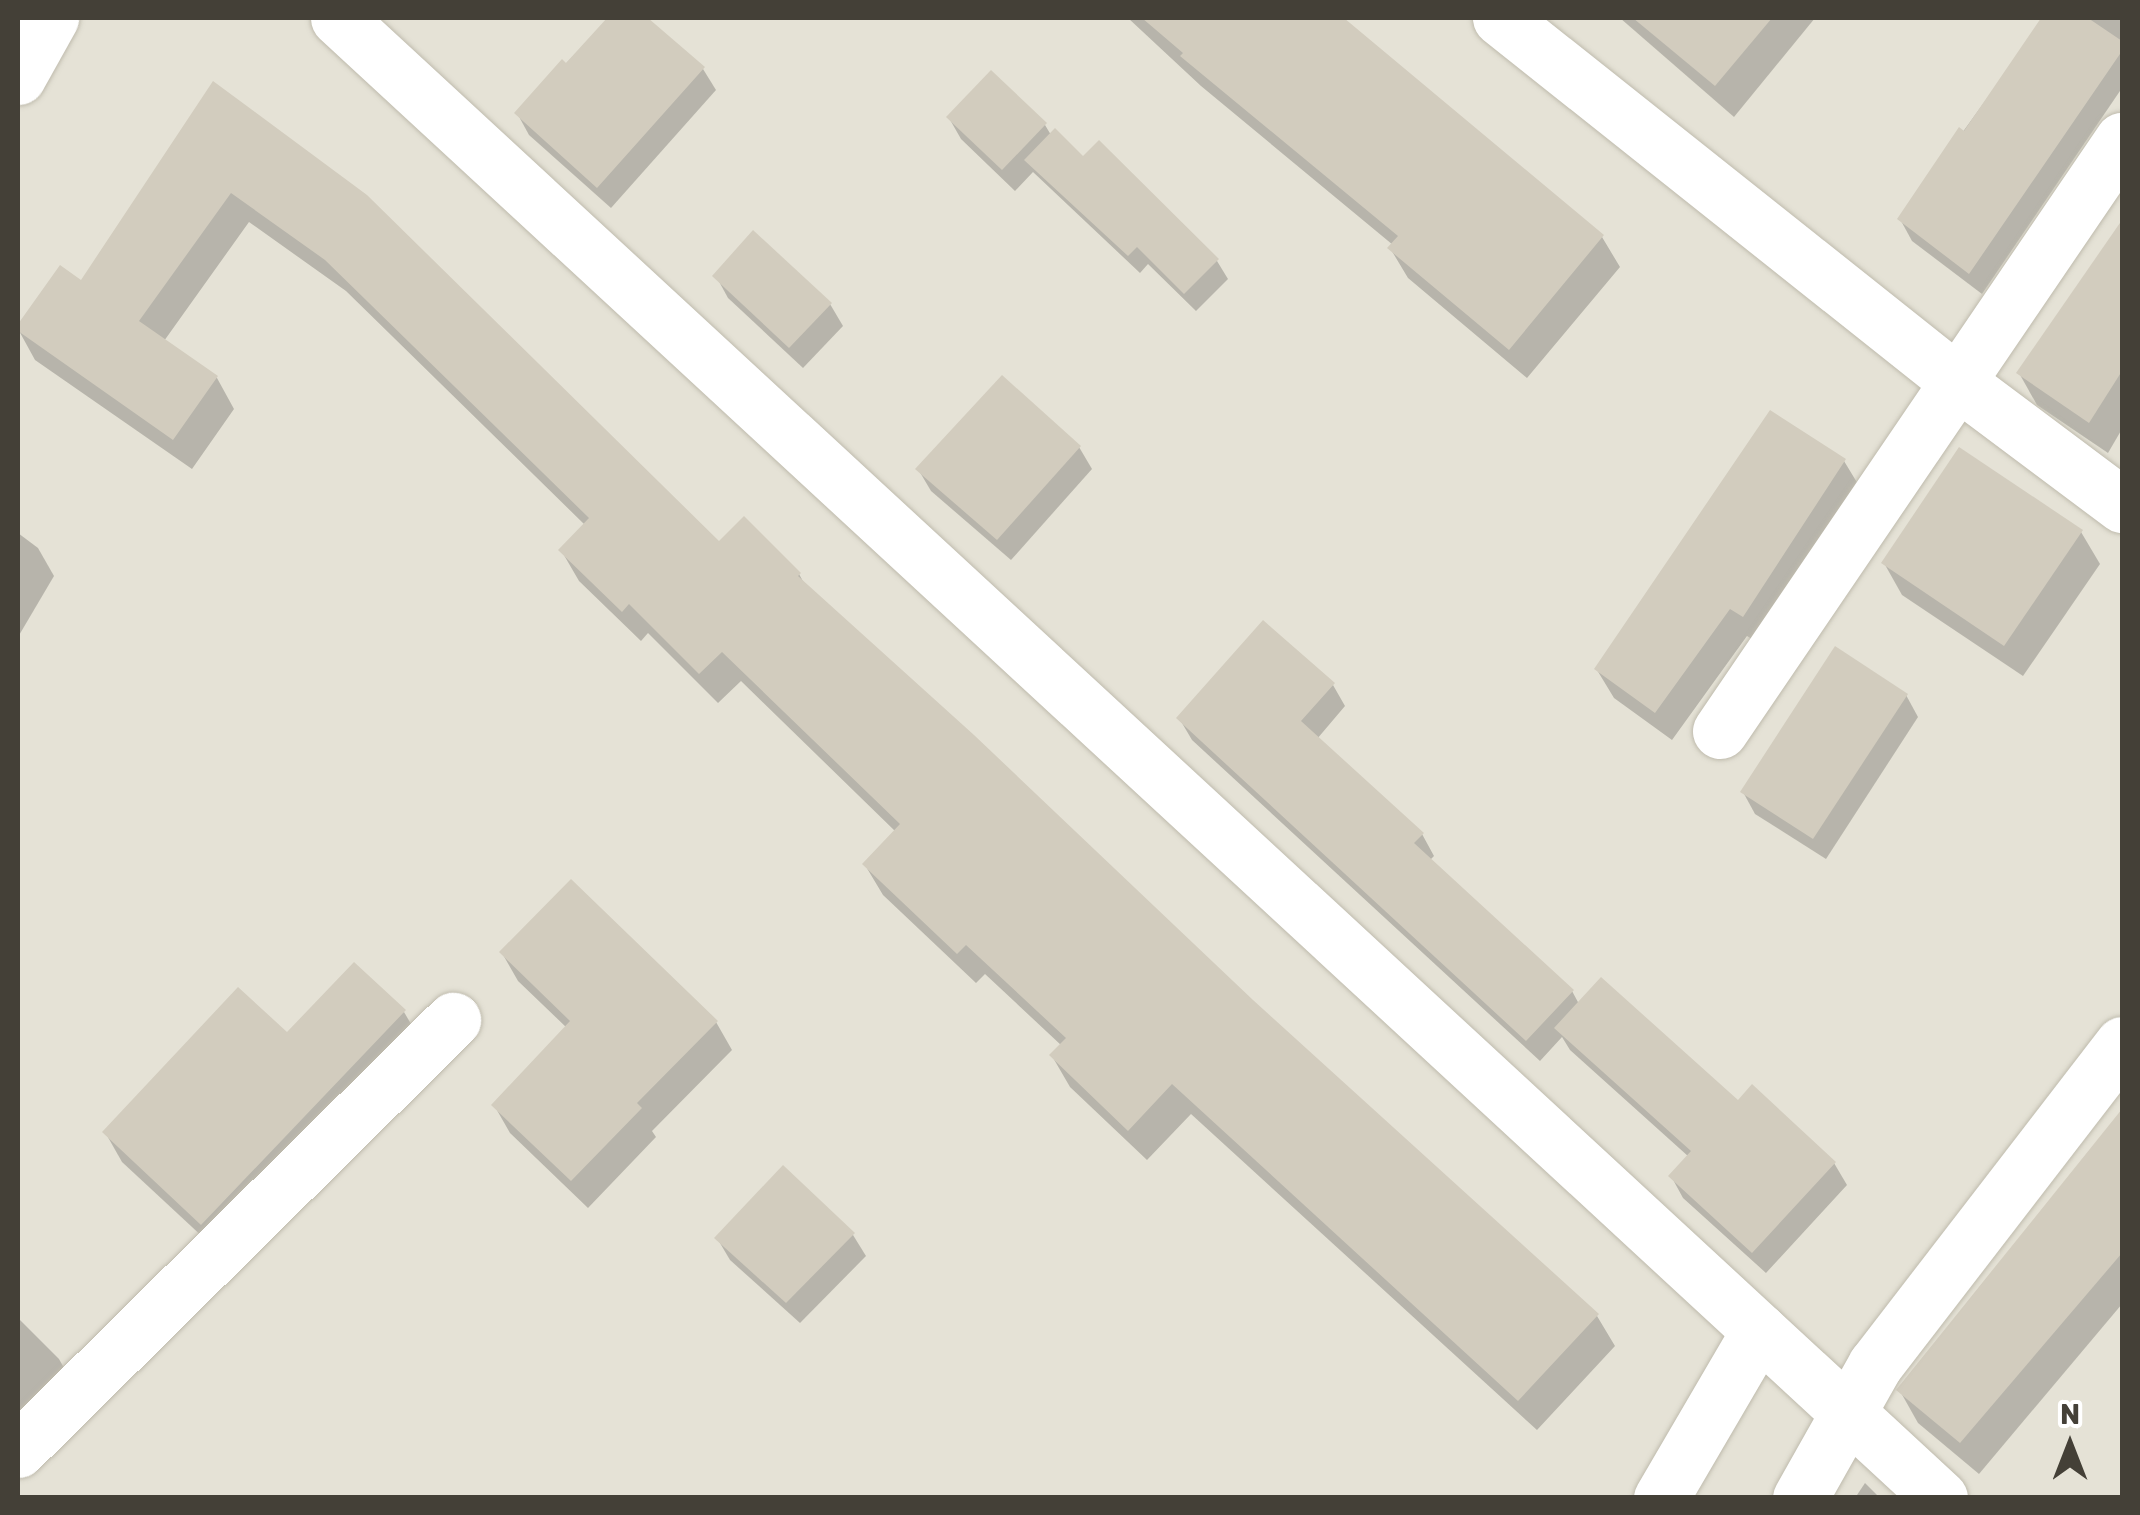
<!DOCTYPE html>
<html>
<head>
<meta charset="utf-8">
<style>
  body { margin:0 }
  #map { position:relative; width:2140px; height:1515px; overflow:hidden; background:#f2efe7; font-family:Rubik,sans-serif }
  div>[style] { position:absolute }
  .residential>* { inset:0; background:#e5e2d6 }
  .shadow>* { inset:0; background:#0003 }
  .building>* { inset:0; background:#d2ccbe }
  .roads { filter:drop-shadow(0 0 2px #bfbbad) drop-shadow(0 0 2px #bfbbad) }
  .minor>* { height:55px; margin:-27.5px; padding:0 27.5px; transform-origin:27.5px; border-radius:27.5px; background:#fff }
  span { translate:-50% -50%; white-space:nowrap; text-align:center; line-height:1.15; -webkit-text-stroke:9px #fff; paint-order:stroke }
  .frame { position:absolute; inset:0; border:20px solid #444037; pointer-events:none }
  .north { position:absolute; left:2020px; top:1395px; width:100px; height:100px; -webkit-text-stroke:8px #fff; paint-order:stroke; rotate:0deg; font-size:28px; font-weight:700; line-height:40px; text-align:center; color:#444037 }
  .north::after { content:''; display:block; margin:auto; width:35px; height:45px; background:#444037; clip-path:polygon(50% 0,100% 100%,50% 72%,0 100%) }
</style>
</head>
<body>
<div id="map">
  <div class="residential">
    <i style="clip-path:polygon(18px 18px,2122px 18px,2122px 1497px,18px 1497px)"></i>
  </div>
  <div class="shadow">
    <i style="clip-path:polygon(611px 18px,644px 18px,703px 69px,716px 90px,611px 208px,529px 135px,517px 113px)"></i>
    <i style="clip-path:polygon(1128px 18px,1339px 18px,1602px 237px,1620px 267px,1527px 378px,1408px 278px,1390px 248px,1393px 245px,1201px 86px)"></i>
    <i style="clip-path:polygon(1620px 18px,1815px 18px,1734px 117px)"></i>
    <i style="clip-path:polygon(2045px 18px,2122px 18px,2122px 88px,1982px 294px,1912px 241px,1900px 219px)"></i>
    <i style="clip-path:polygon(214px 84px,719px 545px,799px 574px,805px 585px,1251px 1002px,1597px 1316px,1615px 1346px,1537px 1430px,1191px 1114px,1147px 1160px,1070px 1087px,1052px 1056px,1062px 1046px,985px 974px,976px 983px,883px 895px,865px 865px,896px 832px,741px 681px,718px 703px,648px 633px,641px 641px,579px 581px,561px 550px,585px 525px,346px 291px,249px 222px,164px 341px,217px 378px,234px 409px,192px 469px,35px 360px,18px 329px,60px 269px,82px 284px)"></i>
    <i style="clip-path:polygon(949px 118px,1045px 125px,1051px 135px,1217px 261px,1228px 279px,1196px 311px,1148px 264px,1140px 273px,1033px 172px,1015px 191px,961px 139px)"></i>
    <i style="clip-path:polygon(2122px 221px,2122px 429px,2108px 453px,2037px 405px,2019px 373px)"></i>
    <i style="clip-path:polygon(716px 276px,830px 304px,843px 326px,803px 368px,728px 298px)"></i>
    <i style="clip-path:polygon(1079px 447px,1092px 469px,1011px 560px,931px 491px,918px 469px)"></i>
    <i style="clip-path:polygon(1844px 461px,1861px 489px,1760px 644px,1747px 636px,1672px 740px,1614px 698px,1597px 670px)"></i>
    <i style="clip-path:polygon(2081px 532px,2100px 564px,2023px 676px,1902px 595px,1884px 563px)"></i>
    <i style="clip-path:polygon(18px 533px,38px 548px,54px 576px,18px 637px)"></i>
    <i style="clip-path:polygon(1333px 685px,1345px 706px,1317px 739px,1422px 834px,1434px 856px,1429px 861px,1572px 991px,1579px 1004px,1834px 1163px,1847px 1185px,1766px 1273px,1683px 1198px,1671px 1176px,1689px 1157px,1570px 1050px,1562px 1037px,1540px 1061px,1192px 740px,1179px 718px)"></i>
    <i style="clip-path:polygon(1906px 695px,1918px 717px,1826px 859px,1755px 814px,1743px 792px)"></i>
    <i style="clip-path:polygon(502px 953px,716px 1022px,732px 1050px,652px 1131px,656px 1137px,588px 1208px,510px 1133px,494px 1105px,567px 1028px,518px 981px)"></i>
    <i style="clip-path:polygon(404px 1012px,421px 1041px,220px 1253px,122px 1162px,105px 1132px,287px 1036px)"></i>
    <i style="clip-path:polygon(2114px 1123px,2122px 1128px,2122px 1304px,1979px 1474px,1918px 1423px,1900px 1391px)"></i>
    <i style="clip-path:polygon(853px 1235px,866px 1256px,800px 1323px,730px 1260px,717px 1238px)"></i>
    <i style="clip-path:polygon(18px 1318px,59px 1359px,77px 1391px,18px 1451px)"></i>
    <i style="clip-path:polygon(1865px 1483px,1880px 1498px,1855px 1498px)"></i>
  </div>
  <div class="building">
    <i style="clip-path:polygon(607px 18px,648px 18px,705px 67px,597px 188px,514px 113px,562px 59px,566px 63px)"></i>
    <i style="clip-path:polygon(1142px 18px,1344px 18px,1604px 235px,1509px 350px,1387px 248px,1398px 236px,1180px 56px,1183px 53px)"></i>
    <i style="clip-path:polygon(1633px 18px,1772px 18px,1715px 86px)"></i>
    <i style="clip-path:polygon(2041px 18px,2088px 18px,2122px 41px,2122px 51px,1969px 274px,1897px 219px,1959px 127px,1964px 131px)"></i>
    <i style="clip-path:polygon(991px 70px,1047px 123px,1002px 170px,946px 117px)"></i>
    <i style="clip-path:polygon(213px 81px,367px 195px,719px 541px,744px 516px,801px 573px,798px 576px,974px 735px,1253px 1000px,1599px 1314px,1518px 1401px,1172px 1084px,1128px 1131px,1049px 1055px,1066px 1038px,966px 945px,957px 954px,862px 864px,900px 824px,722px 652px,699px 674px,629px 604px,622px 612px,558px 550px,589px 518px,325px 260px,231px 193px,139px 321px,218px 376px,173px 440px,18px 331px,18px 324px,60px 265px,81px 280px)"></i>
    <i style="clip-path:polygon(1055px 128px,1083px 156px,1099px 140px,1219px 259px,1184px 294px,1137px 247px,1128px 256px,1024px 160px)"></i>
    <i style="clip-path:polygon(2122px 220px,2122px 371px,2089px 423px,2016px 373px)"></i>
    <i style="clip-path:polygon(753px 230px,832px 303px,789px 348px,712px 276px)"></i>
    <i style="clip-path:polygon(1002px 375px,1081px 446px,997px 540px,915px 469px)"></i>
    <i style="clip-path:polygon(1770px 410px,1846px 459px,1743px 617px,1730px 609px,1655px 713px,1594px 669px)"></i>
    <i style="clip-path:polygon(1959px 447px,2083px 530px,2004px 646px,1881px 563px)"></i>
    <i style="clip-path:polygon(1263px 620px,1335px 683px,1301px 721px,1424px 833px,1414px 843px,1574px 990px,1526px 1041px,1176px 718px)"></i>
    <i style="clip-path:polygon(1835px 646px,1908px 694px,1813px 839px,1740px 792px)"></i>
    <i style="clip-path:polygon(571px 879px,718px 1021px,637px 1103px,642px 1108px,571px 1181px,491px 1105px,570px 1021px,499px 952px)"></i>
    <i style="clip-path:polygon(354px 962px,406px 1010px,201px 1225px,102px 1132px,238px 987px,287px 1032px)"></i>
    <i style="clip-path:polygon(1601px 977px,1738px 1100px,1752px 1084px,1836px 1162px,1752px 1253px,1668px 1176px,1691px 1151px,1554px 1028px)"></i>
    <i style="clip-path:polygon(2122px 1109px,2122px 1253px,1960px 1443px,1896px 1390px)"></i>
    <i style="clip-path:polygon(783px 1165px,855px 1233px,786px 1303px,714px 1238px)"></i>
  </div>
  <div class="roads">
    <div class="minor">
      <i style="left:338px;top:18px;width:2181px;rotate:42.73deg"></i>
      <i style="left:1500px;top:18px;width:586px;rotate:38.49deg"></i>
      <i style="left:1959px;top:383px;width:204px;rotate:36.8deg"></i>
      <i style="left:18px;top:77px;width:68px;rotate:-60.8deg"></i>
      <i style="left:1720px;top:731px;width:715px;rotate:-55.78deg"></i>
      <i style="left:18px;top:1450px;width:612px;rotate:-44.67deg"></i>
      <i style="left:1661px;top:1498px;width:194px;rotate:-59.7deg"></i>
      <i style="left:1800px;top:1498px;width:153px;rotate:-60.6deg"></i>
      <i style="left:1875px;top:1365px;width:405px;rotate:-52.4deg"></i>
    </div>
  </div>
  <div class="frame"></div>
  <div class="north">N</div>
</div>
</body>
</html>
